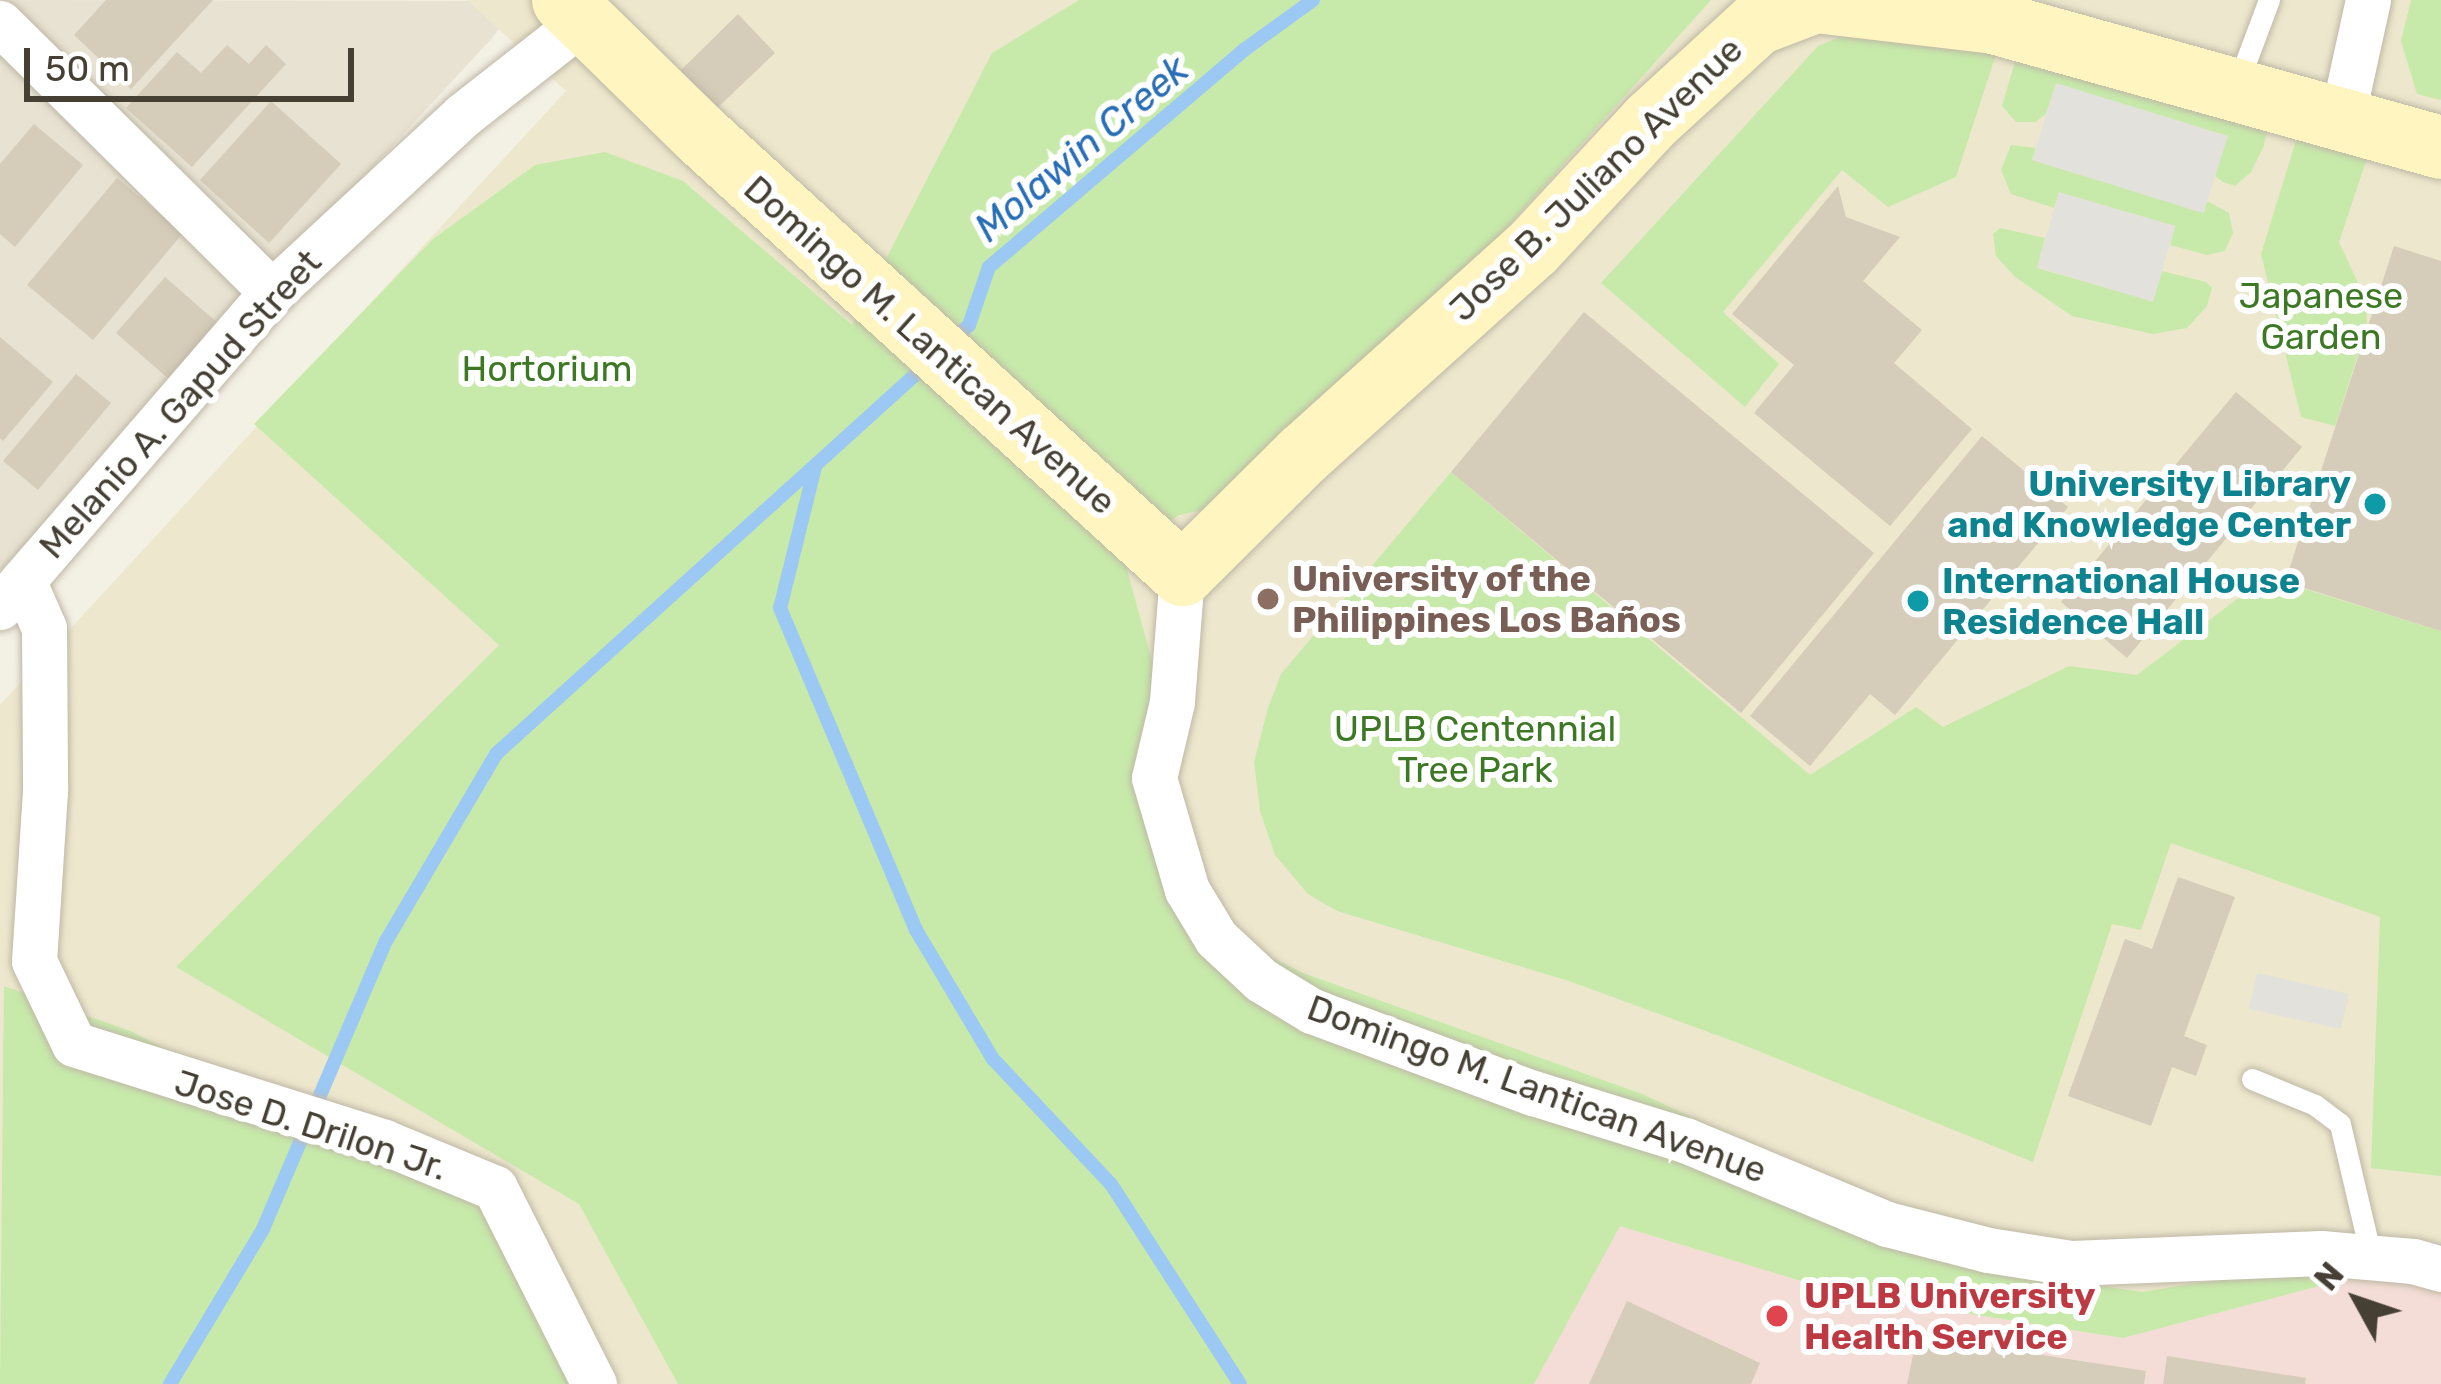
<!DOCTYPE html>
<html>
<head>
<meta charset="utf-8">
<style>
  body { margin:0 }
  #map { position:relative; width:2441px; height:1384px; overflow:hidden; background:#f3f0e4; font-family:Rubik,sans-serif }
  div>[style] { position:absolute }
  .residential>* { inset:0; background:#e7e2d1 }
  .education>* { inset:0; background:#ede7cd }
  .medical>* { inset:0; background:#f4ddd6 }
  .green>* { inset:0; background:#c7eaaa }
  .parking>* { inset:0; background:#e3e1dc }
  .stream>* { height:14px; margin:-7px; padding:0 7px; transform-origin:7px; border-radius:7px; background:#9cc8f4 }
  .building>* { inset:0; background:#d5ccb9 }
  .roads { filter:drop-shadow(0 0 3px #bfb8a6) drop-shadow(0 0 3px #bfb8a6) }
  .lane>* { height:21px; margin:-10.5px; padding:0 10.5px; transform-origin:10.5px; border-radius:10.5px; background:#fff }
  .street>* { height:45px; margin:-22.5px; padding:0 22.5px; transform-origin:22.5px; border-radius:22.5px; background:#fff }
  .secondary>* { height:63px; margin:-31.5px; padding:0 31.5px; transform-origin:31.5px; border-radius:31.5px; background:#fff5c1 }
  .dots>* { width:33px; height:33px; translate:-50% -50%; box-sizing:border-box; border:6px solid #fff; border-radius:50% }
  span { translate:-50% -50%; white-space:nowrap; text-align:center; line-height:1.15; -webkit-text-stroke:12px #fff; paint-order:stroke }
  .street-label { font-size:36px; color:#454033 }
  .park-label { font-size:36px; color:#3d7924 }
  .culture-label { font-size:36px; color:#0d838f; font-weight:700 }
  .right { translate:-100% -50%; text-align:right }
  .left { translate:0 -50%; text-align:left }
  .education-label { font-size:36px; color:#785e54; font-weight:700 }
  .health-label { font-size:36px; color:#be3a42; font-weight:700 }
  .water-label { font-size:39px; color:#286eb6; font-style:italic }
  .north { position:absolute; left:2297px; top:1240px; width:120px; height:120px; -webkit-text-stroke:9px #fff; paint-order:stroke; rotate:310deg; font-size:33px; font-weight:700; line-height:48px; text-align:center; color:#454033 }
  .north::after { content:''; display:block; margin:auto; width:42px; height:54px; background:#454033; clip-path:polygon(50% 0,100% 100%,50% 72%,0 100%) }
  .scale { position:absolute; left:24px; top:48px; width:330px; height:54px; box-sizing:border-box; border:6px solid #454033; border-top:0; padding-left:15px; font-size:36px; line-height:42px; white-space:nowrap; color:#454033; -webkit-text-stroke:9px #fff; paint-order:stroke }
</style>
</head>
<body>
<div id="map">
  <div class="residential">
    <i style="clip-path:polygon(0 0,518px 1px,492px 38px,0 571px)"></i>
  </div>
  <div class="education">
    <i style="clip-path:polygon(467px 0,2441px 0,2441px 1384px,0 1384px,0 705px,566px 91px)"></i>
  </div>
  <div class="medical">
    <i style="clip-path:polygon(1619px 1226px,1844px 1294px,2123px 1338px,2372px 1272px,2441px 1283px,2441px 1384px,1534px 1384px)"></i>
  </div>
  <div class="green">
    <i style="clip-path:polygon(1079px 0,1711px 0,1422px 322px,1203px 510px,1179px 515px,1144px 539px,1125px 562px,1156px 676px,1185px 852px,1232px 938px,1303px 973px,1642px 1094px,1825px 1179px,1988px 1269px,2142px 1292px,2325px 1262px,2372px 1272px,2123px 1338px,1844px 1294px,1620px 1226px,1534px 1384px,678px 1384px,579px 1204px,176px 967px,499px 645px,254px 424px,433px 239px,535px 165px,605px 152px,683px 181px,852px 325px,992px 53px)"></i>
    <i style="clip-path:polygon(2411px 0,2441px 0,2441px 100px,2417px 94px,2401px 41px)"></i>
    <i style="clip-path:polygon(1866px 27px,1999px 45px,1956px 177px,1888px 207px,1842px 170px,1723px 312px,1779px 364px,1745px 407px,1601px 283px,1818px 46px)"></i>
    <i style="clip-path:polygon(2019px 48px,2268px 129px,2263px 148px,2251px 172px,2235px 186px,2223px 182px,2215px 176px,2227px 136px,2056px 84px,2046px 114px,2035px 122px,2016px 122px,2002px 106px)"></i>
    <i style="clip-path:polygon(2303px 118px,2372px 143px,2339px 242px,2366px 300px,2367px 326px,2335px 426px,2301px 417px,2261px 254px)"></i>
    <i style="clip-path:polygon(2011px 145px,2036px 148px,2032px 160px,2204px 212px,2207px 201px,2229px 213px,2233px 233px,2225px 251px,2207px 255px,2170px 245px,2175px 226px,2059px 193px,2054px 208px,2011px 194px,2001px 170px)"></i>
    <i style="clip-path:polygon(2000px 228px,2045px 238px,2037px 268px,2153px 301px,2162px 271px,2206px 282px,2212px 288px,2207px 306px,2187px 328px,2153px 334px,2072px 316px,2015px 277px,1996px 256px,1993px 234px)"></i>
    <i style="clip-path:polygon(1451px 472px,1810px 775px,1916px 707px,1943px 727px,2069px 666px,2137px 675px,2266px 577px,2441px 631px,2441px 1176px,2371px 1168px,2380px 917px,2171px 843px,2141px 930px,2112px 924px,2033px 1162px,1741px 1044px,1569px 981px,1337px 911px,1308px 894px,1275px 855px,1260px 811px,1254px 762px,1268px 708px,1281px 674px)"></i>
    <i style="clip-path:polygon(4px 986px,130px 1031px,499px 1215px,572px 1384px,0 1384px)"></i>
  </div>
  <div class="parking">
    <i style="clip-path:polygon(2056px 83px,2228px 136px,2203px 213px,2032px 160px)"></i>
    <i style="clip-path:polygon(2059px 192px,2175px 226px,2153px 302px,2037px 267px)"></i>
    <i style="clip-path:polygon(2257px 973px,2349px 994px,2341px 1029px,2249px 1009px)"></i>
  </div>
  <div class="stream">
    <i style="left:951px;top:342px;width:25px;rotate:-43deg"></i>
    <i style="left:969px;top:325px;width:61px;rotate:-71deg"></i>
    <i style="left:989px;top:267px;width:335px;rotate:-40.4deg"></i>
    <i style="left:1244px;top:50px;width:85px;rotate:-35.9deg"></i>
    <i style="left:815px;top:467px;width:145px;rotate:103.9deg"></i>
    <i style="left:780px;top:608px;width:350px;rotate:67.1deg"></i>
    <i style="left:916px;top:930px;width:150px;rotate:59.2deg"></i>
    <i style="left:993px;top:1059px;width:172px;rotate:46.7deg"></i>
    <i style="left:1111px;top:1184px;width:238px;rotate:57.2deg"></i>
    <i style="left:170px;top:1384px;width:181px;rotate:-59deg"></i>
    <i style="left:263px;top:1229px;width:313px;rotate:-66.9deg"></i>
    <i style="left:386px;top:941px;width:217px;rotate:-59.5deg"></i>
    <i style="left:496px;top:754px;width:580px;rotate:-42.13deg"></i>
  </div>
  <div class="building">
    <i style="clip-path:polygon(106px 0,213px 0,131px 89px,74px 35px)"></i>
    <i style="clip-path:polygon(738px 14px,775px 53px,713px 112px,677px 74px)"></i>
    <i style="clip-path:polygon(227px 45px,249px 64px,266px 45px,286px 64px,192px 167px,126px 108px,177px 52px,201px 73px)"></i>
    <i style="clip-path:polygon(271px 101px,341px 164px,269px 243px,200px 180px)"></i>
    <i style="clip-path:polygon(34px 124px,83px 165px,15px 247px,0 234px,0 164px)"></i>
    <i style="clip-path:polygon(117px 178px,183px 233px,93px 340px,27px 285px)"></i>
    <i style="clip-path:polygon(1838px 186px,1846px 217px,1900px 237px,1863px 281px,1922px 330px,1894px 363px,1972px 429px,1890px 526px,1754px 413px,1794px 365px,1732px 314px)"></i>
    <i style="clip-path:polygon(2394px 246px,2441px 261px,2441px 631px,2285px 582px)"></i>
    <i style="clip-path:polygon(165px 277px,220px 325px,171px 381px,116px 333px)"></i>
    <i style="clip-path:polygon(1584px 312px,1874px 553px,1741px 713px,1451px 472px)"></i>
    <i style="clip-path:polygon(0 337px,53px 382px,3px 441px,0 438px)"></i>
    <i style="clip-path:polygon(76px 374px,111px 403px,38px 490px,3px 461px)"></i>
    <i style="clip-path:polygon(2236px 392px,2302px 447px,2127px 658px,2061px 602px)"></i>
    <i style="clip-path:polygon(1982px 436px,2068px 507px,1895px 715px,1870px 694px,1810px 766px,1750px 716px)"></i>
    <i style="clip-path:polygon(2178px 877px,2235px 897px,2184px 1036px,2207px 1045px,2196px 1076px,2172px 1067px,2151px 1126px,2068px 1096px,2125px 939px,2152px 949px)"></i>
    <i style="clip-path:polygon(1627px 1301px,1760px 1363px,1751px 1384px,1589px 1384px)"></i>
    <i style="clip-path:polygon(1917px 1336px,2146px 1371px,2144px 1384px,1907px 1384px)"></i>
    <i style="clip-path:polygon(2167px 1356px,2306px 1378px,2305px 1384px,2163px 1384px)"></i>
  </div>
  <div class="roads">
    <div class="lane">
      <i style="left:2237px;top:85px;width:91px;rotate:-69.4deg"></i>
      <i style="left:2252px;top:1079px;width:68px;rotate:22.4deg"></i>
      <i style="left:2315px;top:1105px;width:31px;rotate:37deg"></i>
      <i style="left:2340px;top:1124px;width:136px;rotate:76.8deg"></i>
    </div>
    <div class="street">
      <i style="left:0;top:23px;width:383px;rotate:44.7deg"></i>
      <i style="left:2342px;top:118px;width:121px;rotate:-77.6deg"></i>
      <i style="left:1182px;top:574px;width:128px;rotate:94.5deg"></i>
      <i style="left:1172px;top:702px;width:78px;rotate:103.3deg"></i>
      <i style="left:1154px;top:778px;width:117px;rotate:73.6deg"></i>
      <i style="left:1187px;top:890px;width:56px;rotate:58.9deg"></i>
      <i style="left:1216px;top:938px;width:62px;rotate:43deg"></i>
      <i style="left:1261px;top:980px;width:60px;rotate:31.3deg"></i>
      <i style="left:1312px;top:1011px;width:236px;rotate:20.4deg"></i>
      <i style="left:1533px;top:1093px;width:159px;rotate:17.2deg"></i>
      <i style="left:1685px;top:1140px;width:219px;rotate:22.6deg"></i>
      <i style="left:1887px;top:1224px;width:104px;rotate:14.4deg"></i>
      <i style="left:1988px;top:1250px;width:84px;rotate:8.9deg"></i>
      <i style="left:2071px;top:1263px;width:250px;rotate:-2.3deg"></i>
      <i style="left:2321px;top:1253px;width:92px;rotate:5deg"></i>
      <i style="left:2413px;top:1261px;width:29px;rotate:16deg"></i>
      <i style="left:23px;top:580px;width:52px;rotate:66.4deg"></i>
      <i style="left:44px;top:628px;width:163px;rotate:89.6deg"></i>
      <i style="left:45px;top:791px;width:170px;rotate:93.7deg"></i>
      <i style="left:34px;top:961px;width:92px;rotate:64.3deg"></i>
      <i style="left:74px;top:1044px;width:325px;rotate:17.5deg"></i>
      <i style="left:384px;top:1142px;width:120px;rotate:22.5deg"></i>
      <i style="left:495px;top:1188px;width:220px;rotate:63.2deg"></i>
      <i style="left:0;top:607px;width:416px;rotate:-49.2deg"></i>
      <i style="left:272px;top:292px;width:260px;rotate:-42.8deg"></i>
      <i style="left:463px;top:115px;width:154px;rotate:-38.1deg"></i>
    </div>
    <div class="secondary">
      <i style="left:563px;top:0;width:194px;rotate:44.4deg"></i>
      <i style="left:702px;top:136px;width:650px;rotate:42.38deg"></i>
      <i style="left:1182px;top:574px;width:170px;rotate:-44.8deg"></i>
      <i style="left:1303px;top:454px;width:308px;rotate:-42deg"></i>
      <i style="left:1532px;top:248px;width:173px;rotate:-47.1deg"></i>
      <i style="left:1650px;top:121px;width:145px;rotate:-42.5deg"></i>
      <i style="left:1757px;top:23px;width:62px;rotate:-20.8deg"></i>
      <i style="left:1815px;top:1px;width:179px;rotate:6.7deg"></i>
      <i style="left:1993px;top:22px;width:465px;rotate:15.6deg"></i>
    </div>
  </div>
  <div class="dots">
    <i style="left:2375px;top:504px;background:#0f9aa8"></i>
    <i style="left:1268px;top:599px;background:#8d6e63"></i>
    <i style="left:1918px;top:601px;background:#0f9aa8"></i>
    <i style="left:1777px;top:1316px;background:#e0444e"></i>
  </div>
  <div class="street-label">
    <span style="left:1596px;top:179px;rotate:-44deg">Jose B. Juliano Avenue</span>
    <span style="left:930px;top:345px;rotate:42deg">Domingo M. Lantican Avenue</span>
    <span style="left:180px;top:404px;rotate:-48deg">Melanio A. Gapud Street</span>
    <span style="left:1537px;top:1089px;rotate:20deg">Domingo M. Lantican Avenue</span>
    <span style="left:311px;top:1125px;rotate:18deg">Jose D. Drilon Jr.</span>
  </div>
  <div class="park-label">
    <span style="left:2321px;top:316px">Japanese<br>Garden</span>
    <span style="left:547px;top:369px">Hortorium</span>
    <span style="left:1475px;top:749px">UPLB Centennial<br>Tree Park</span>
  </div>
  <div class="culture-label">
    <span class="right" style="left:2351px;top:504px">University Library<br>and Knowledge Center</span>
    <span class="left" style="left:1942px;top:601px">International House<br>Residence Hall</span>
  </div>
  <div class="education-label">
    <span class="left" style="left:1292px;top:599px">University of the<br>Philippines Los Baños</span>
  </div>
  <div class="health-label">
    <span class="left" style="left:1804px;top:1316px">UPLB University<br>Health Service</span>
  </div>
  <div class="water-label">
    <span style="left:1082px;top:149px;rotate:-40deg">Molawin Creek</span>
  </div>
  <div class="north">N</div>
  <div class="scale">50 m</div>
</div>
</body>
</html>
